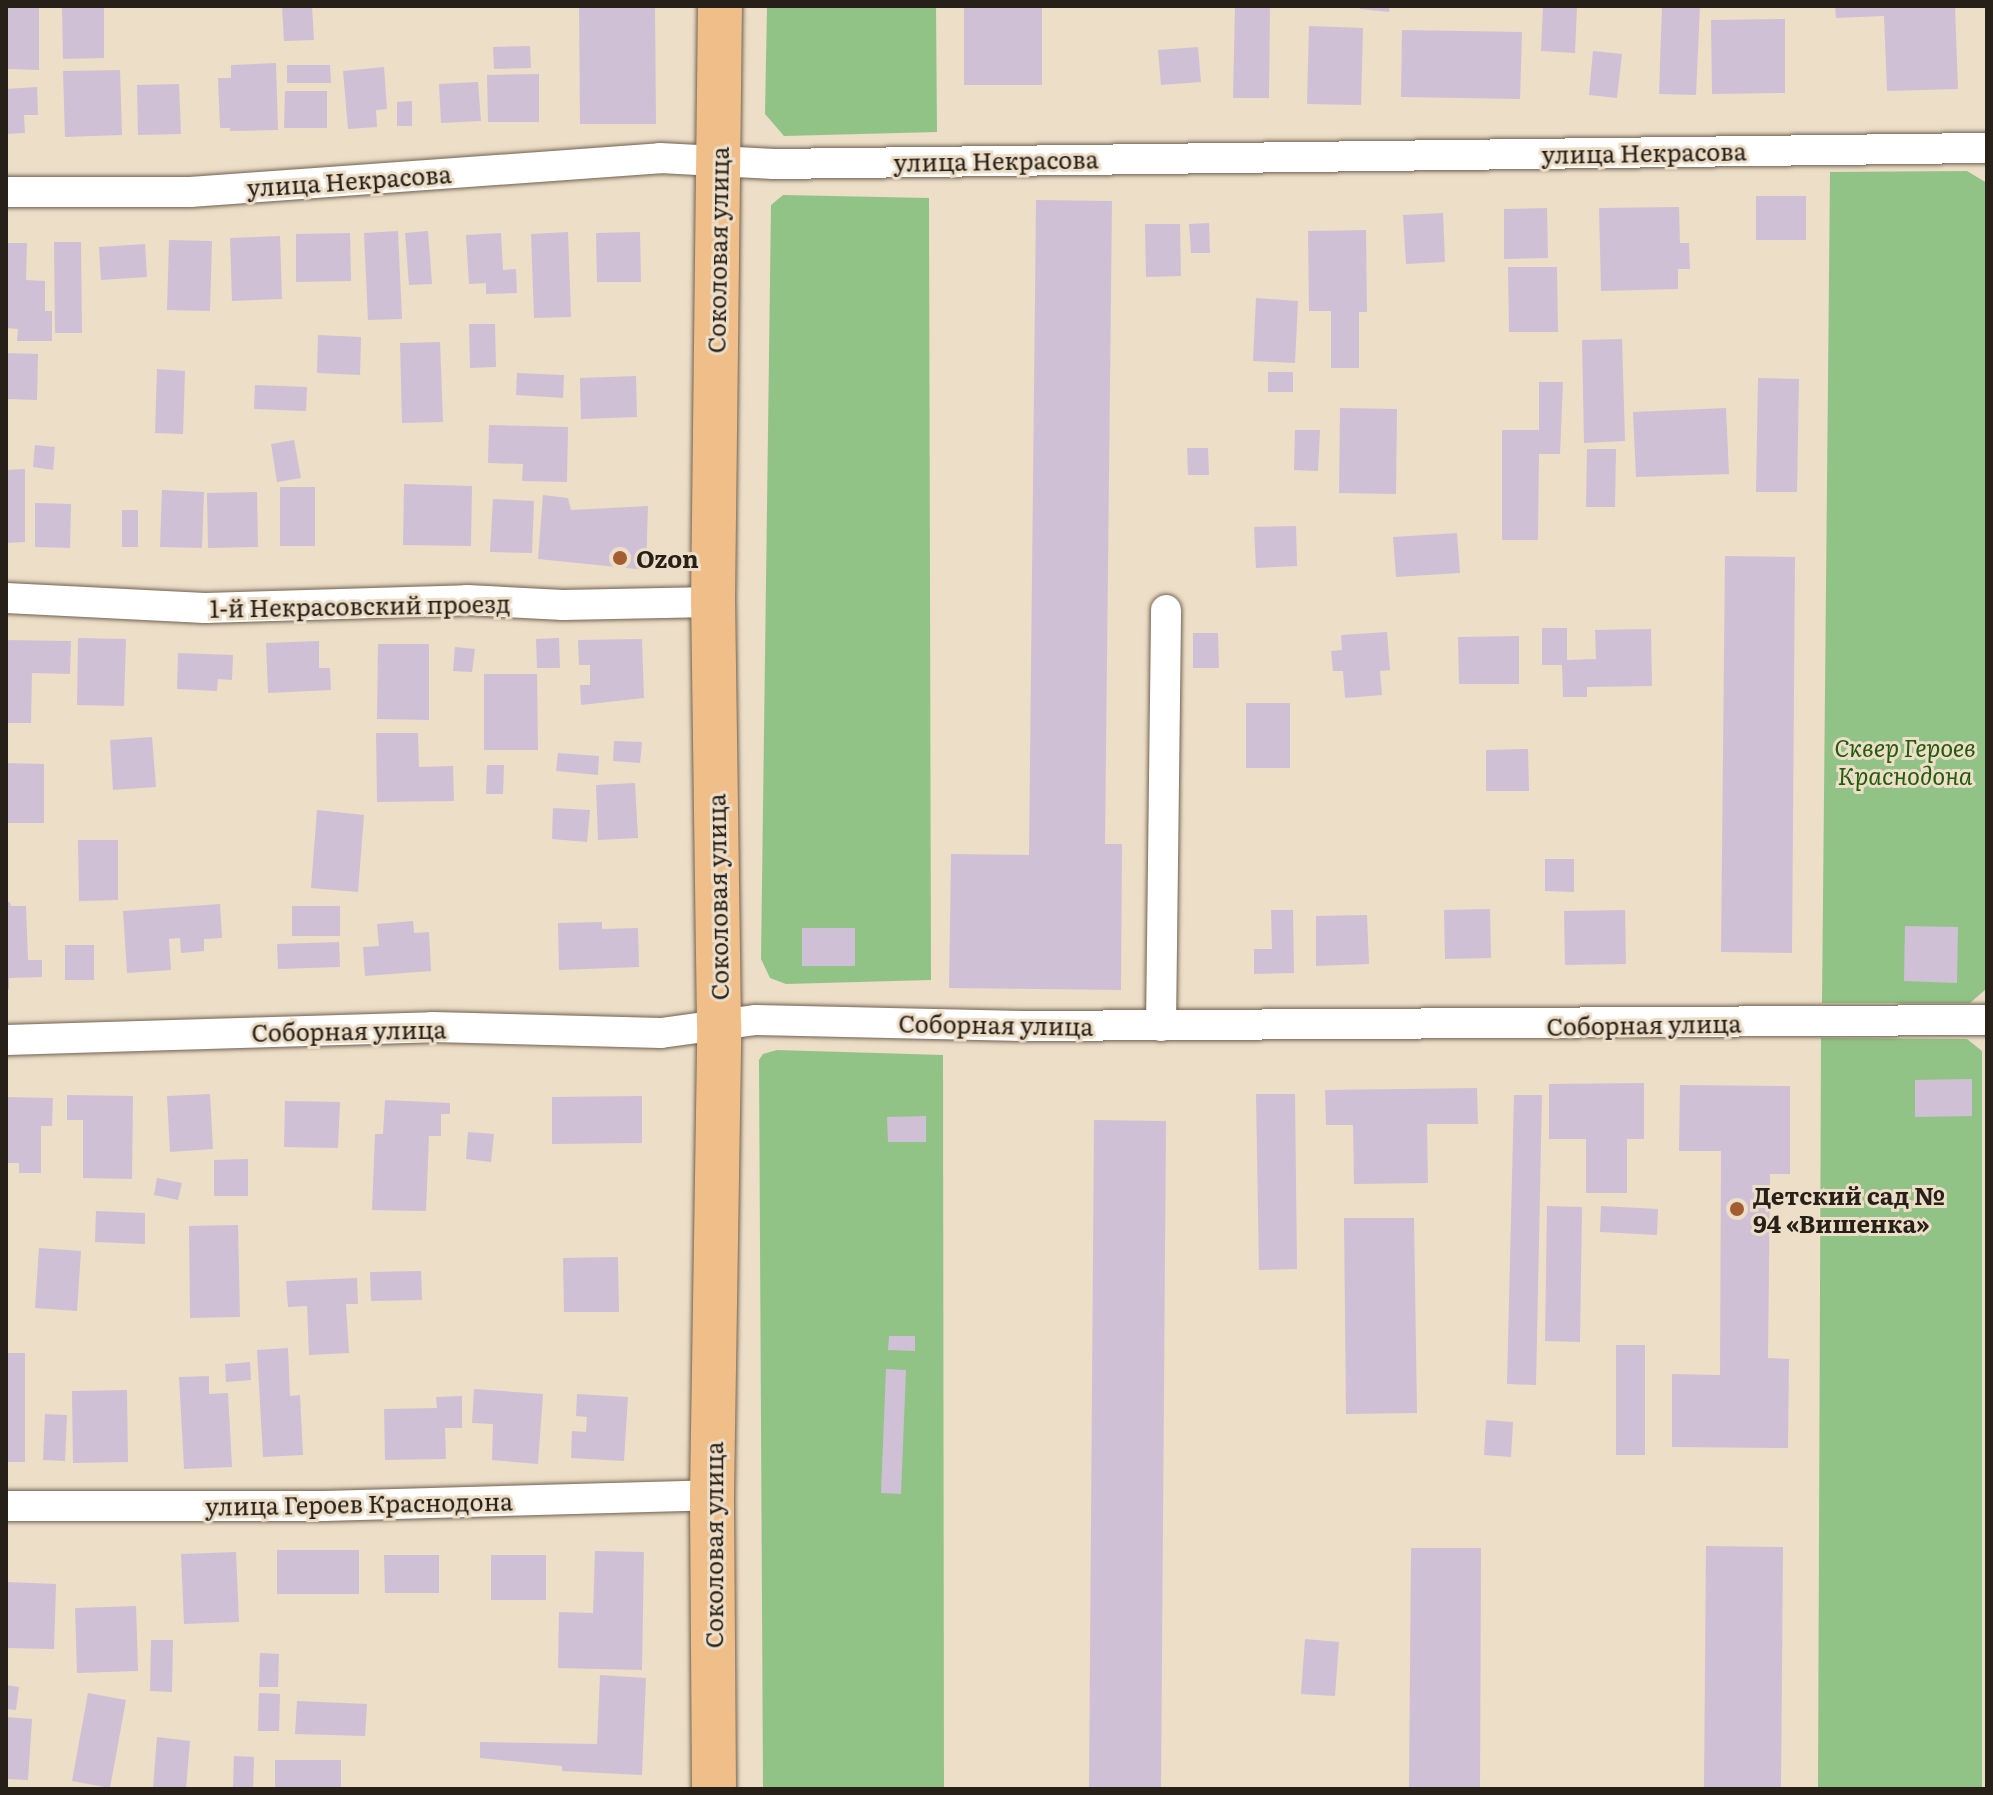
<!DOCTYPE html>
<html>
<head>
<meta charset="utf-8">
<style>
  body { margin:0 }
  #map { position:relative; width:1993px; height:1795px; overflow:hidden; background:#eddec8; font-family:Literata,serif }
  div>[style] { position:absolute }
  .green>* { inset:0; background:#92c386 }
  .building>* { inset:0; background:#cfc0d6 }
  .roads { filter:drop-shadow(0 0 2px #706250) drop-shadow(0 0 2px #706250) }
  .street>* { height:30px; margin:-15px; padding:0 15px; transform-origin:15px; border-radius:15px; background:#fff }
  .primary>* { height:44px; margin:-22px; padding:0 22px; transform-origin:22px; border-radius:22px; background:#f0be88 }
  .dots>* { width:22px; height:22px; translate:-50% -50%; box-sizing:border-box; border:4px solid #eddec8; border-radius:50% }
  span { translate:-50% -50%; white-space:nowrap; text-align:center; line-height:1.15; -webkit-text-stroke:6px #eddec8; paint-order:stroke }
  .street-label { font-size:24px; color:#262019 }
  .poi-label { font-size:24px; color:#262019; font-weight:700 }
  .left { translate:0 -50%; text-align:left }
  .park-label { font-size:24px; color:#225d0d; font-style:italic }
  .frame { position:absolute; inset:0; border:8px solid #262019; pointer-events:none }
</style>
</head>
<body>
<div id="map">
  <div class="green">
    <i style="clip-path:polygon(767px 6px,936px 6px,937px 132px,784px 136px,765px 114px)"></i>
    <i style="clip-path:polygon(1967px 171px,1987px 183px,1985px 990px,1970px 1003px,1822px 1003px,1830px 172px)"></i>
    <i style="clip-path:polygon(783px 195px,929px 198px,931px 980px,786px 984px,770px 978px,761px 959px,771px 205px)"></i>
    <i style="clip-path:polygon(1821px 1038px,1967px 1039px,1982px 1051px,1982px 1789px,1818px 1789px)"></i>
    <i style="clip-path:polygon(777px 1050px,943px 1055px,944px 1789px,763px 1789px,759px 1060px,763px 1054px)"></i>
  </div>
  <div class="building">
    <i style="clip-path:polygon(7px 6px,39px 6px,39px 70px,8px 69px)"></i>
    <i style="clip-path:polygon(282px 6px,312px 6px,314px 40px,284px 41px)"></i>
    <i style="clip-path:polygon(579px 6px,655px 6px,656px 124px,580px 124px)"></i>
    <i style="clip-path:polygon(964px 6px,1042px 6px,1042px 85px,964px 85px)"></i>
    <i style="clip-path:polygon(1235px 6px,1270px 6px,1269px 98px,1233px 98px)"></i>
    <i style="clip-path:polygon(1360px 6px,1390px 6px,1389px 12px,1360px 9px)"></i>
    <i style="clip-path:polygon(1543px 6px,1577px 6px,1575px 53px,1541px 51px)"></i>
    <i style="clip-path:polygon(1662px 6px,1700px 6px,1696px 95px,1659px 94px)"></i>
    <i style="clip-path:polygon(1835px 6px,1955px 6px,1958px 89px,1887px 91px,1884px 16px,1836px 18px)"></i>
    <i style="clip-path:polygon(62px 8px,104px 8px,104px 58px,63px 59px)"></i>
    <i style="clip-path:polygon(1785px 19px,1785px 93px,1712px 94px,1711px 20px)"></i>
    <i style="clip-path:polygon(1309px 26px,1363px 28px,1361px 105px,1307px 104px)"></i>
    <i style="clip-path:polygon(1402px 30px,1522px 32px,1520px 99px,1401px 97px)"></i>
    <i style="clip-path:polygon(530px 46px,531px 68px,494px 69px,493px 47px)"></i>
    <i style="clip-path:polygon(1198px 47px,1201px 82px,1161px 85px,1158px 50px)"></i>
    <i style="clip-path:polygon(1593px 51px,1622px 54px,1617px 98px,1589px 95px)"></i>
    <i style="clip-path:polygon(276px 63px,278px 130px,230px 131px,230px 128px,220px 128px,218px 78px,231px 78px,231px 65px)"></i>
    <i style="clip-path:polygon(287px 65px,330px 65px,331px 83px,287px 83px)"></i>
    <i style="clip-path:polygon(384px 67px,387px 109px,376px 110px,377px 127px,348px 129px,343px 71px)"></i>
    <i style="clip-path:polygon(120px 70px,122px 135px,65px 137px,63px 71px)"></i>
    <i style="clip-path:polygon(539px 74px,539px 122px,488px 122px,487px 75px)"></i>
    <i style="clip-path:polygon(478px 82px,481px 121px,441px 123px,439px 84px)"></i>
    <i style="clip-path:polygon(179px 84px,181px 134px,138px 135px,137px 85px)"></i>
    <i style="clip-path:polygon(37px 87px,38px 115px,24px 115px,25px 133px,6px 134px,6px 89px)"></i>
    <i style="clip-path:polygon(285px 91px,327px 91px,327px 128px,284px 128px)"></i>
    <i style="clip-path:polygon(412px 101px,412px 126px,397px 126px,397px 102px)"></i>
    <i style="clip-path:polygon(1756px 196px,1806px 196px,1806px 240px,1756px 240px)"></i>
    <i style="clip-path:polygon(1036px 200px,1112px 201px,1105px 844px,1122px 844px,1121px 990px,949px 988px,951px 854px,1029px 855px)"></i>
    <i style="clip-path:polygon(1679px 207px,1680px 243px,1689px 243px,1690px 269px,1678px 269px,1678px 289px,1601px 291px,1599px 208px)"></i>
    <i style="clip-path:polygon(1547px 208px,1548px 258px,1504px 259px,1504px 209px)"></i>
    <i style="clip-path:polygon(1443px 213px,1445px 262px,1406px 264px,1403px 215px)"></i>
    <i style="clip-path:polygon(1209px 223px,1210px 253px,1191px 253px,1189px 224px)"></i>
    <i style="clip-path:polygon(1145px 224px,1180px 224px,1181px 276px,1146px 277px)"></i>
    <i style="clip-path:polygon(1366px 230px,1367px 312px,1359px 312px,1359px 368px,1331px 368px,1331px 311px,1309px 311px,1308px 231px)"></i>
    <i style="clip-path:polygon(398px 231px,402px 319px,368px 320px,364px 233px)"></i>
    <i style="clip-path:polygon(428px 231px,432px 284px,409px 285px,405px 233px)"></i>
    <i style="clip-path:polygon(568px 232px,571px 317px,534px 318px,531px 234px)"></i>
    <i style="clip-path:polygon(640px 232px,641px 282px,597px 282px,596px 233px)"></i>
    <i style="clip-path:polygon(350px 233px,351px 281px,296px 282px,296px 234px)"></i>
    <i style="clip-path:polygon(501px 233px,503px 270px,516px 269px,517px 293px,486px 294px,486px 283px,469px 284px,466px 235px)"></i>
    <i style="clip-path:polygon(280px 236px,282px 299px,232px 301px,230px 238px)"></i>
    <i style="clip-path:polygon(169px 240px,212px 241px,210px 311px,167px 310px)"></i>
    <i style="clip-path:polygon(54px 242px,81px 242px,82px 333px,55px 333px)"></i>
    <i style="clip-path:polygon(6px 243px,27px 243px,26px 280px,45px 281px,45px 311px,52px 311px,52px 341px,17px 341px,18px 329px,6px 328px)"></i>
    <i style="clip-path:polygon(145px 244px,147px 277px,101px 280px,99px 247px)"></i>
    <i style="clip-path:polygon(1508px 267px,1557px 267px,1558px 332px,1509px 332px)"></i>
    <i style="clip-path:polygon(1256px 298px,1298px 301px,1295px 363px,1253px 361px)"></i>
    <i style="clip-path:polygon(469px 324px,495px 324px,496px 367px,470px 368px)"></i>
    <i style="clip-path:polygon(318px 335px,361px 337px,360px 375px,317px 373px)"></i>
    <i style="clip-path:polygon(1622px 339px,1625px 441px,1584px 443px,1582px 340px)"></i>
    <i style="clip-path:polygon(440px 342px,443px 422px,402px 423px,400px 343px)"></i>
    <i style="clip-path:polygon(6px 353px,38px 354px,37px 400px,6px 399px)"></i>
    <i style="clip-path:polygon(157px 369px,185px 371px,183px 434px,155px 433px)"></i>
    <i style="clip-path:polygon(1268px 372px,1293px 372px,1293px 392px,1268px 392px)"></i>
    <i style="clip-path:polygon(517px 373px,564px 375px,563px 398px,516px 395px)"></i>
    <i style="clip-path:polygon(636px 376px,637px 417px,581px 419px,580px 378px)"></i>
    <i style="clip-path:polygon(1758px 378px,1799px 379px,1797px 492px,1756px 492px)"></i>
    <i style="clip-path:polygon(1539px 382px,1563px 382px,1560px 454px,1539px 454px,1538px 540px,1502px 540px,1502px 430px,1539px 430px)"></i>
    <i style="clip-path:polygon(255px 385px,307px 387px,306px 411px,254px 409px)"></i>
    <i style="clip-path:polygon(1340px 408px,1397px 409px,1396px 494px,1339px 493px)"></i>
    <i style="clip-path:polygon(1726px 408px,1729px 474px,1636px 477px,1633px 412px)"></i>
    <i style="clip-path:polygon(489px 425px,568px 427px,567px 482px,522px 481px,523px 464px,488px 463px)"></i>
    <i style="clip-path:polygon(1295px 430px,1320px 430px,1318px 471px,1294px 470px)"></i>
    <i style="clip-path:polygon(294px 440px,301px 478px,277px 482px,271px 444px)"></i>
    <i style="clip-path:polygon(35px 445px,55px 447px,53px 470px,33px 467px)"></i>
    <i style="clip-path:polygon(1187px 448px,1208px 448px,1209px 475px,1188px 475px)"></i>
    <i style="clip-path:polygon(1587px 449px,1616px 449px,1615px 507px,1586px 507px)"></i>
    <i style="clip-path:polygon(25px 469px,25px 542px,6px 543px,6px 470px)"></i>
    <i style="clip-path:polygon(404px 484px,472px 486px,471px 546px,403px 545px)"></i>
    <i style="clip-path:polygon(280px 487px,315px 487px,315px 546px,280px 546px)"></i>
    <i style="clip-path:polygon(162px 490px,204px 492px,202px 548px,160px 547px)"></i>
    <i style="clip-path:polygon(257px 492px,258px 547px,208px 548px,207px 493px)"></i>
    <i style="clip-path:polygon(543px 495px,568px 498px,571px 510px,648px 506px,646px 570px,538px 559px)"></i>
    <i style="clip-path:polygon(493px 499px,534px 501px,532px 553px,490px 552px)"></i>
    <i style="clip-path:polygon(35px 503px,71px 504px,70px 548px,35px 547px)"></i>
    <i style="clip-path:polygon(122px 510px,138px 510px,138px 547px,122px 547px)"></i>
    <i style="clip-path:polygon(1296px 526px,1297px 566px,1256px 568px,1254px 527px)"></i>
    <i style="clip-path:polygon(1457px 533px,1460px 573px,1396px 577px,1393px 537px)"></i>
    <i style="clip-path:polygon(1725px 556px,1795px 557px,1792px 953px,1721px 952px)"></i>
    <i style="clip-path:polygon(1542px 628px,1567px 628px,1567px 660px,1596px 659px,1595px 630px,1651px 629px,1652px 686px,1587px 687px,1587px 697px,1563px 697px,1562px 665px,1542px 665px)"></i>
    <i style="clip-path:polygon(1387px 632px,1390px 670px,1380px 671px,1382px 695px,1345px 698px,1343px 671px,1333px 671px,1331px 651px,1342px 650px,1341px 635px)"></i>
    <i style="clip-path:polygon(1193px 633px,1218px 633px,1219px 668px,1193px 668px)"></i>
    <i style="clip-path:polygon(1519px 636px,1519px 684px,1459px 684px,1458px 637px)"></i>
    <i style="clip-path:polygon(78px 638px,126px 639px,124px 706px,77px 705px)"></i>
    <i style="clip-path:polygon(559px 638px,560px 668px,537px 668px,536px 639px)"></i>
    <i style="clip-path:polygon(642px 639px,644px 698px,581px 705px,580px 685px,590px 685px,590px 665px,579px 665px,578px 640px)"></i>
    <i style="clip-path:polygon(6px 640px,71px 641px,70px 674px,32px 673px,31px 723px,6px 723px)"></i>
    <i style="clip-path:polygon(319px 641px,319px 668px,330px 668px,331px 690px,268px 693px,266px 643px)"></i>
    <i style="clip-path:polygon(378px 644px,429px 644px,429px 720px,377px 719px)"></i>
    <i style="clip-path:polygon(455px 647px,475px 649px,472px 672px,453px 671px)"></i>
    <i style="clip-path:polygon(178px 653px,233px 655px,232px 680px,218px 679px,217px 691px,177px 689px)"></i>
    <i style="clip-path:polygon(484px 674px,537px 674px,538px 750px,484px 750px)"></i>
    <i style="clip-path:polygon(1246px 703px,1290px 703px,1290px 768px,1246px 768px)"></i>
    <i style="clip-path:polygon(376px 733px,418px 733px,419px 767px,453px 766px,454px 801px,377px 802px)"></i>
    <i style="clip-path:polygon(152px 737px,156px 787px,113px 790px,110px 740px)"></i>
    <i style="clip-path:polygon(614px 741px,642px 742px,640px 763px,613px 761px)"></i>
    <i style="clip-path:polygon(1528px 749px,1529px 791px,1486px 791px,1486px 750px)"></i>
    <i style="clip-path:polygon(558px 753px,599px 756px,598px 775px,556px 771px)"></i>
    <i style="clip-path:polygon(6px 763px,44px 764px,44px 823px,6px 823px)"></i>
    <i style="clip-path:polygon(487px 765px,504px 765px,503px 794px,486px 794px)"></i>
    <i style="clip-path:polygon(635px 783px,638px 838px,598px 840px,596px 785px)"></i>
    <i style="clip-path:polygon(553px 808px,590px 810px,587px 842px,552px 839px)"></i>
    <i style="clip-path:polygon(317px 810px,364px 815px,358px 892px,311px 888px)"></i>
    <i style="clip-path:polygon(78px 840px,118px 840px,118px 900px,79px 901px)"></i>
    <i style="clip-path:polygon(1545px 859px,1574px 859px,1574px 892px,1545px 891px)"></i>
    <i style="clip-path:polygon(6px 902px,10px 902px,11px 906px,26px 906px,28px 960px,42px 960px,42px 977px,9px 978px,9px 989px,6px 989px)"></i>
    <i style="clip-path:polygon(220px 904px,222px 938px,204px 939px,204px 951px,181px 953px,180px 938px,169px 939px,171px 970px,127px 973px,123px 911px)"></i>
    <i style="clip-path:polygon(292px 906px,340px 906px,340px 936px,292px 936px)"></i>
    <i style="clip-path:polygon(1490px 909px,1491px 958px,1445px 959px,1444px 910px)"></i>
    <i style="clip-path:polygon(1271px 910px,1293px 910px,1294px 973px,1254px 974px,1254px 949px,1272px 949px)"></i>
    <i style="clip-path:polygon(1625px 910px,1626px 964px,1565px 965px,1564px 911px)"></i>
    <i style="clip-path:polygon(1367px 915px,1369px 964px,1316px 966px,1316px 916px)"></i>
    <i style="clip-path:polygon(413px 921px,414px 933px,429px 932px,431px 971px,365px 976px,363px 947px,379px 946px,377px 924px)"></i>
    <i style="clip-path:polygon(602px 922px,602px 929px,638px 928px,639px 967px,559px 970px,558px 923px)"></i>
    <i style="clip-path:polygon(1905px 926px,1958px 927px,1957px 983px,1904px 981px)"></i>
    <i style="clip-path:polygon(802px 928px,855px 928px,855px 966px,802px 966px)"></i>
    <i style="clip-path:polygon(339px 942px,340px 967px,278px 969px,277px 944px)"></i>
    <i style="clip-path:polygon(65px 945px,94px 945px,94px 980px,65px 980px)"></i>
    <i style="clip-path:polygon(1972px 1079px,1972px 1116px,1915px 1117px,1915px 1080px)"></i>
    <i style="clip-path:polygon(1644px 1083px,1644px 1139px,1627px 1139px,1627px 1193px,1586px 1193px,1586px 1139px,1549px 1139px,1549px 1084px)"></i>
    <i style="clip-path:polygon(1680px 1085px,1790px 1086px,1790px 1174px,1770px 1174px,1768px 1358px,1789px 1359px,1788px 1448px,1672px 1447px,1672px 1374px,1720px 1375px,1721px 1151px,1679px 1151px)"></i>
    <i style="clip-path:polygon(1477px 1088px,1478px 1124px,1427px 1124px,1428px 1183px,1354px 1184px,1353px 1125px,1326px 1125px,1325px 1090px)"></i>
    <i style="clip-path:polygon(210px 1094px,213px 1149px,170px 1152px,167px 1096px)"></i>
    <i style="clip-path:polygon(1256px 1094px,1295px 1094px,1297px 1269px,1259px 1270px)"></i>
    <i style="clip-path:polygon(67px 1095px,133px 1096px,132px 1179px,83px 1178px,83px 1120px,67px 1120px)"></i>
    <i style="clip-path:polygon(1514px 1095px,1542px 1095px,1536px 1385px,1507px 1384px)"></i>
    <i style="clip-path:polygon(642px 1096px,642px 1143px,552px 1144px,552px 1097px)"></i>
    <i style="clip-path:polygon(6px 1097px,53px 1098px,52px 1126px,41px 1126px,41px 1173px,19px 1173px,19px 1163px,6px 1163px)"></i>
    <i style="clip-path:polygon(385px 1100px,450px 1103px,450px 1114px,441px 1114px,441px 1136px,429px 1136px,426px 1211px,372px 1210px,375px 1134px,383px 1134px)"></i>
    <i style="clip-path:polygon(285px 1101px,340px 1102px,338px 1148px,284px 1147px)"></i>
    <i style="clip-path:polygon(926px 1116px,926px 1142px,888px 1142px,887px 1117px)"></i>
    <i style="clip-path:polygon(1094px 1120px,1166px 1121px,1161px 1789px,1089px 1789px)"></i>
    <i style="clip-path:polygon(468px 1132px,494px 1134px,491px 1162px,466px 1159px)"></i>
    <i style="clip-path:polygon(248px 1159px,248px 1196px,214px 1196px,214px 1160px)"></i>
    <i style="clip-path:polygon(157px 1178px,182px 1183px,178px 1200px,154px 1195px)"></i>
    <i style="clip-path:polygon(1547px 1206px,1582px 1207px,1580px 1342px,1545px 1341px)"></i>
    <i style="clip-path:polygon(1601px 1206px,1658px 1209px,1657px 1235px,1600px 1232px)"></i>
    <i style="clip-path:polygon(96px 1211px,145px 1213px,145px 1244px,95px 1242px)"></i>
    <i style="clip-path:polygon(1344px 1218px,1414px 1218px,1417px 1413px,1346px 1414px)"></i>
    <i style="clip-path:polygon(238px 1225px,240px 1317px,190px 1318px,189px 1226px)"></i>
    <i style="clip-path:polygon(39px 1248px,81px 1251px,77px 1311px,35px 1308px)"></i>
    <i style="clip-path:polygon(618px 1257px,619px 1312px,564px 1312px,563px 1258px)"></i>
    <i style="clip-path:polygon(421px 1271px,422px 1300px,371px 1301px,370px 1272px)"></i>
    <i style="clip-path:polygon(357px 1278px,358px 1304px,346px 1304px,349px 1353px,309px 1355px,307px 1306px,288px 1307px,286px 1281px)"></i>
    <i style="clip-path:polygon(889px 1336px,915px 1336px,915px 1351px,888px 1350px)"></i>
    <i style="clip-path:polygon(1616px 1345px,1645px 1345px,1645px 1455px,1616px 1455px)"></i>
    <i style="clip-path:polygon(288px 1348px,290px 1396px,300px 1395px,303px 1455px,263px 1457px,257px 1350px)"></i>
    <i style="clip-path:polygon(6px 1353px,25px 1353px,25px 1462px,6px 1462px)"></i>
    <i style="clip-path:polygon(250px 1362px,251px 1380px,226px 1382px,225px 1364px)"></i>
    <i style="clip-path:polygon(886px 1369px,906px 1370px,901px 1494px,881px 1493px)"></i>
    <i style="clip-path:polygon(209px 1376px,209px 1394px,228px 1393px,232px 1467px,184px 1469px,179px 1377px)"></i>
    <i style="clip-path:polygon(474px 1389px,543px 1394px,538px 1464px,492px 1460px,493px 1424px,472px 1423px)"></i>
    <i style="clip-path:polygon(127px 1390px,128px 1462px,73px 1463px,72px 1391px)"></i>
    <i style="clip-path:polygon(577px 1394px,628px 1397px,624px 1461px,571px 1458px,572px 1431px,586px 1432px,587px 1417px,576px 1416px)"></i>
    <i style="clip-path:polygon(462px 1396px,462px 1428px,445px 1428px,446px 1459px,385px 1460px,384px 1409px,437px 1408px,436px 1397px)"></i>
    <i style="clip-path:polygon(45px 1414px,67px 1415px,65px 1461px,43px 1460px)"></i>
    <i style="clip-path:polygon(1486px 1420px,1513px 1422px,1511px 1457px,1484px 1455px)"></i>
    <i style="clip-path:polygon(1706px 1546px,1783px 1547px,1781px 1789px,1704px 1789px)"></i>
    <i style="clip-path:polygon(1411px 1548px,1481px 1548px,1480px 1789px,1409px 1789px)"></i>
    <i style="clip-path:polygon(277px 1550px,359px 1550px,359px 1594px,277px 1594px)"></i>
    <i style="clip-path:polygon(595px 1551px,644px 1552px,642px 1670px,558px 1668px,559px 1612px,593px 1613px)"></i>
    <i style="clip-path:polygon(236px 1552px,239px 1622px,184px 1624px,181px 1554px)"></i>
    <i style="clip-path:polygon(384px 1555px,439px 1555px,439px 1593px,385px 1593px)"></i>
    <i style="clip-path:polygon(491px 1555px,546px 1555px,546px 1600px,491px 1600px)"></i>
    <i style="clip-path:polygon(6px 1582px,56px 1584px,54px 1649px,6px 1648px)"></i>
    <i style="clip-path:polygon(136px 1606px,138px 1671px,77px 1673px,75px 1608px)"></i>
    <i style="clip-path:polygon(1305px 1639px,1339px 1642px,1335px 1696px,1301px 1694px)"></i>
    <i style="clip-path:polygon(151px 1640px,173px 1640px,172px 1692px,150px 1691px)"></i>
    <i style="clip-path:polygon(260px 1653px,279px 1654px,278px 1687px,259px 1687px)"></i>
    <i style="clip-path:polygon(600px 1675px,646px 1678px,642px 1775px,562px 1771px,562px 1766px,480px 1758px,480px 1742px,597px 1744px)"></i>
    <i style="clip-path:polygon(6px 1685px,19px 1687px,16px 1710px,6px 1709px)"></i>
    <i style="clip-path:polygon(88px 1693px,126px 1700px,110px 1788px,72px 1781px)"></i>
    <i style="clip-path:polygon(259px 1693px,280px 1694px,279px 1731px,258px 1731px)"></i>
    <i style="clip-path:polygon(297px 1701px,367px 1704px,365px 1736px,295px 1734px)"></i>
    <i style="clip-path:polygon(6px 1717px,32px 1719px,28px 1780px,6px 1779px)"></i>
    <i style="clip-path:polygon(157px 1737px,190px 1741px,186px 1789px,153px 1789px)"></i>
    <i style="clip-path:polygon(234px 1756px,254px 1757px,253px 1789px,233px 1789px)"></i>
    <i style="clip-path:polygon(275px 1760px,341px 1760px,341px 1789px,275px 1789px)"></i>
  </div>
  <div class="roads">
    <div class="street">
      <i style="left:6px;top:192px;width:184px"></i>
      <i style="left:190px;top:192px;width:471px;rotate:-4.1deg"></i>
      <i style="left:660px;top:158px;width:114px;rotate:3deg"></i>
      <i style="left:774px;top:164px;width:1213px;rotate:-0.76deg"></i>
      <i style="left:6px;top:598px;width:199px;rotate:2.9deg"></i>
      <i style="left:205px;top:608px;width:262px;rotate:-1.7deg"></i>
      <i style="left:467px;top:600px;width:96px;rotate:3deg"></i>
      <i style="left:563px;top:605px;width:150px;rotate:-1.1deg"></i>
      <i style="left:1161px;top:1026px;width:416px;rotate:-89.3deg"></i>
      <i style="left:6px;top:1040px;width:426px;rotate:-1.7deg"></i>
      <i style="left:432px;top:1027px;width:229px;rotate:1.5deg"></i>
      <i style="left:661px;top:1033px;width:96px;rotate:-7.8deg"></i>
      <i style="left:756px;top:1020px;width:268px;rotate:1.3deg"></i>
      <i style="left:1024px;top:1026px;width:963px;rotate:-0.36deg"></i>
      <i style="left:6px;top:1506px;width:318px"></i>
      <i style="left:324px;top:1506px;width:388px;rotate:-1.6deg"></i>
    </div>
    <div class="primary">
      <i style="left:714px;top:1789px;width:294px;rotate:-90.4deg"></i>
      <i style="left:712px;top:1495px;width:470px;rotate:-89.1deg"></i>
      <i style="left:719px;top:1025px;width:423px;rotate:-90.8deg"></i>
      <i style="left:713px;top:602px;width:596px;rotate:-89.33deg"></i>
    </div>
  </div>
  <div class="dots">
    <i style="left:620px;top:558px;background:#a25d30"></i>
    <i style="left:1737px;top:1209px;background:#a25d30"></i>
  </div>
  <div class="street-label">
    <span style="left:1644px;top:152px;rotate:-1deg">улица Некрасова</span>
    <span style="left:996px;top:160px;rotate:-1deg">улица Некрасова</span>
    <span style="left:349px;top:180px;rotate:-4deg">улица Некрасова</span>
    <span style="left:717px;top:250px;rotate:-89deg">Соколовая улица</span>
    <span style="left:360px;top:605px;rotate:-1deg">1-й Некрасовский проезд</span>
    <span style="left:717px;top:897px;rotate:-91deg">Соколовая улица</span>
    <span style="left:996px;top:1024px;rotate:1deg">Соборная улица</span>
    <span style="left:1644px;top:1024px;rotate:-1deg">Соборная улица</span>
    <span style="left:349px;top:1030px;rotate:-1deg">Соборная улица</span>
    <span style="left:359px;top:1503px;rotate:-1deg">улица Героев Краснодона</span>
    <span style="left:713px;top:1545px;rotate:-90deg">Соколовая улица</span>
  </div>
  <div class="poi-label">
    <span class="left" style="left:636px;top:558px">Ozon</span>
    <span class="left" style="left:1753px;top:1209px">Детский сад №<br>94 «Вишенка»</span>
  </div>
  <div class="park-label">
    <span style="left:1905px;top:761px">Сквер Героев<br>Краснодона</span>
  </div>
  <div class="frame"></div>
</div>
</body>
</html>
